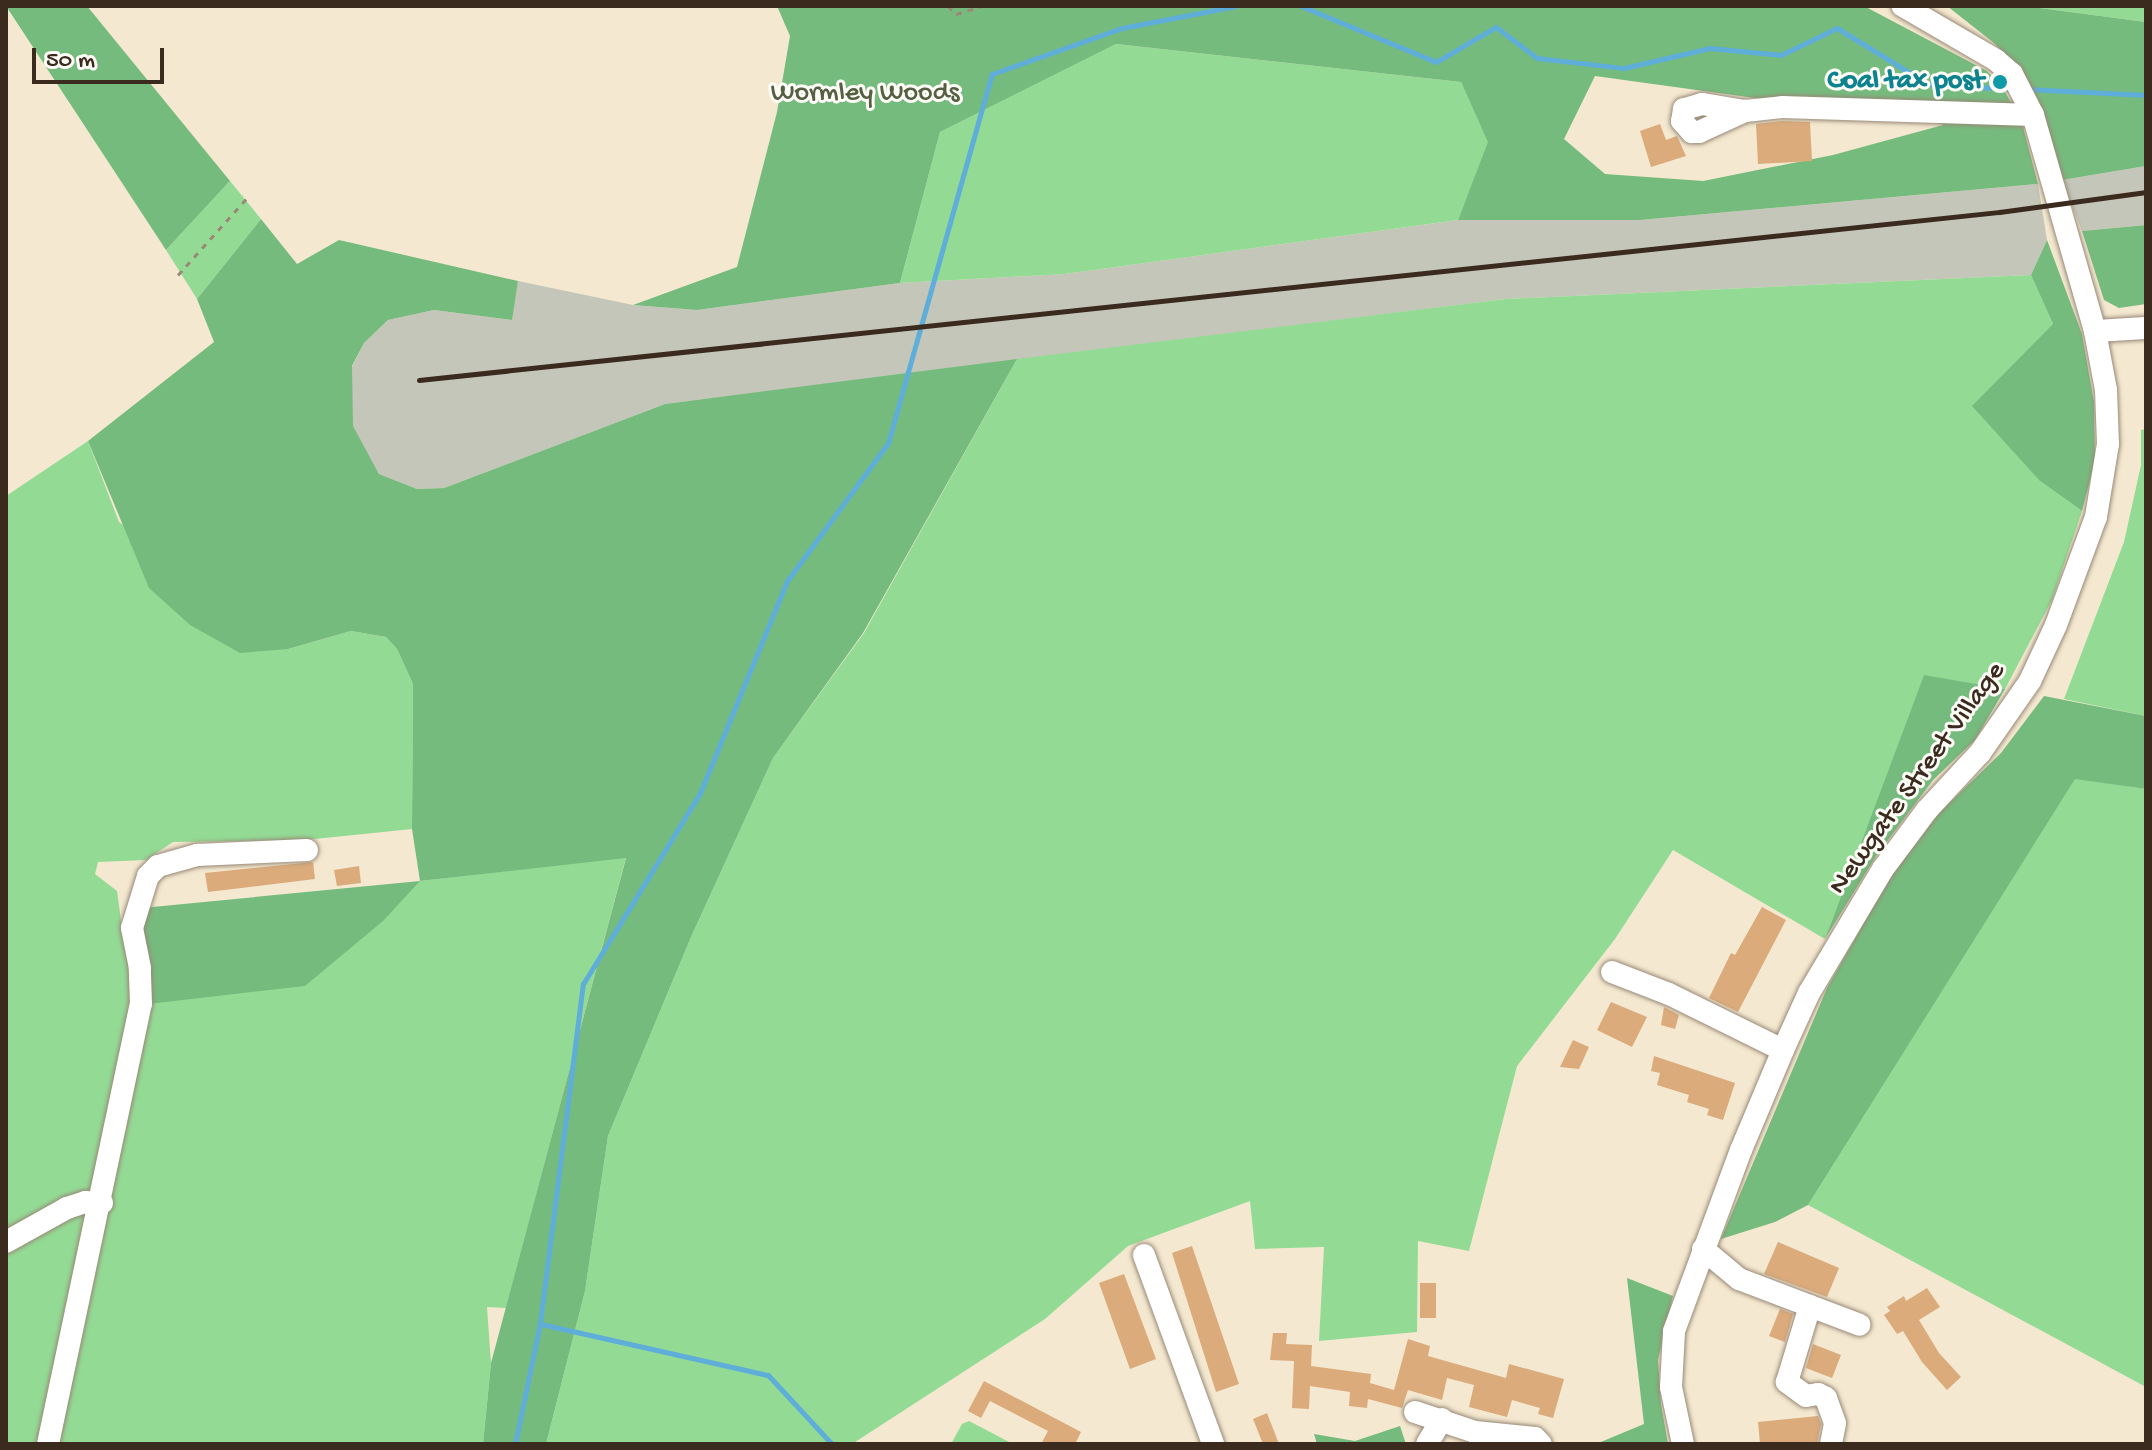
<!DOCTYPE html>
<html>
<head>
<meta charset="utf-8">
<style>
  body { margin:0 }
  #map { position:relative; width:2152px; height:1450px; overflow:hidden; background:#f4e8d0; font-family:"Gochi Hand",sans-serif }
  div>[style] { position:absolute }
  .industrial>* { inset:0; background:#c4c6b9 }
  .green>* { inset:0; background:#93db95 }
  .forest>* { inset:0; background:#76bb7e }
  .stream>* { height:5px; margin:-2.5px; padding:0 2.5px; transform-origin:2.5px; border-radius:2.5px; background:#5fadd9 }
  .building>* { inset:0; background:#dbab7c }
  .path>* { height:3px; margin-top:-1.5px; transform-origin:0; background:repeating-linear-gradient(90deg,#988977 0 6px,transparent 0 12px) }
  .roads { filter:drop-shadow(0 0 2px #988977) drop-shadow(0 0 2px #988977) }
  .minor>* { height:22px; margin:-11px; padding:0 11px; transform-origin:11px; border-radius:11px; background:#fff }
  .rail>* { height:5px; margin:-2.5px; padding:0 2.5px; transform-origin:2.5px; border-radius:2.5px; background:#3b2a1e }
  .dots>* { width:22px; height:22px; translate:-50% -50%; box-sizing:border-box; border:4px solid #fdfcf7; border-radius:50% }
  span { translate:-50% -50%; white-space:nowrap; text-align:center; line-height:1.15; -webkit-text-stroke:6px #fdfcf7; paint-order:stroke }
  .culture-label { font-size:28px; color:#0d838f; font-weight:700 }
  .right { translate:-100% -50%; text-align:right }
  .park-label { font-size:28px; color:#555f42 }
  .street-label { font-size:28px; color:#3b2a1e }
  .frame { position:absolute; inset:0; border:8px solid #3b2a1e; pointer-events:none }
  .scale { position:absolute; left:32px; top:48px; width:132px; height:36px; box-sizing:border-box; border:4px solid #3b2a1e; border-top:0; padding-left:10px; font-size:24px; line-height:28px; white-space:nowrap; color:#3b2a1e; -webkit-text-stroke:6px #fdfcf7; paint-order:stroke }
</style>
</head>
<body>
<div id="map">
  <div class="industrial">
    <i style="clip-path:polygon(2146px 166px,2146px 225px,2082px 231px,2062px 180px)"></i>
    <i style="clip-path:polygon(2038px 184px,2047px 240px,2031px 275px,1505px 299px,665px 404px,444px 488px,417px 489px,379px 474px,352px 426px,352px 367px,364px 343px,388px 320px,434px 310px,511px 320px,518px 281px,633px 305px,697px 310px,900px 283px,1065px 274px,1458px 220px,1640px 220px)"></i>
  </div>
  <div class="green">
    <i style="clip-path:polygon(2025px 6px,2146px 6px,2146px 22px)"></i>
    <i style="clip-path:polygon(1116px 44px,1461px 82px,1489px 142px,1458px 220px,1065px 274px,900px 283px,940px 132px)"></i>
    <i style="clip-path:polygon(230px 181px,261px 219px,197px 299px,166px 250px)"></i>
    <i style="clip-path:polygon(2031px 275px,2053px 324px,2040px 481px,2082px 511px,2052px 600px,2005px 689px,1924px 676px,1825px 939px,1673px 850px,1615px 939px,1517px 1066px,1469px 1251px,1418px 1241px,1417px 1332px,1319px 1341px,1324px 1247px,1255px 1249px,1250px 1201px,1128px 1246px,1045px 1319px,852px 1444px,546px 1444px,585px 1291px,608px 1136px,691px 937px,773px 758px,864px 633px,1017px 359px,1505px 299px)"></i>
    <i style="clip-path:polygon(2146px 429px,2146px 716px,2064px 699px,2124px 542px,2141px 465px,2141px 430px)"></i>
    <i style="clip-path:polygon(88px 441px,119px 522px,288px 649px,351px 631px,386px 637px,397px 649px,413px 684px,412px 829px,305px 840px,173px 842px,146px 860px,98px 862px,95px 874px,117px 891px,123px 935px,133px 971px,134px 998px,40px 1444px,6px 1444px,6px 496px)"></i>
    <i style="clip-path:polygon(2075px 778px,2146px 789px,2146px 1387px,1808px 1205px)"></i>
    <i style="clip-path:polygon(626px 857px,506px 1308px,487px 1307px,491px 1363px,483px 1444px,55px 1444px,148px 1004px,420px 881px)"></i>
    <i style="clip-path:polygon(969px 1421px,1013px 1444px,951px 1444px,962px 1424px)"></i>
  </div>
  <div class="forest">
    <i style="clip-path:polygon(6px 6px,87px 6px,230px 181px,166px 250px)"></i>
    <i style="clip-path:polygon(evenodd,777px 6px,1864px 6px,1987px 71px,2003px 88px,2022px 123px,2038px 184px,1640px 220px,1458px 220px,1488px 142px,1461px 82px,1116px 44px,940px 132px,900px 283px,697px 310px,633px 305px,737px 267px,777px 112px,790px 36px,777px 6px,1595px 76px,1942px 124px,1943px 125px,1833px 155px,1703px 181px,1605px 174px,1564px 139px,1595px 76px)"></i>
    <i style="clip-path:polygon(1947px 6px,2025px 6px,2146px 22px,2146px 166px,2062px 180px,2021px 70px,1994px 43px)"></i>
    <i style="clip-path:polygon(261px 219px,297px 264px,339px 240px,518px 281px,512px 320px,434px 310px,388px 320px,364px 343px,352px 366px,353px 426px,379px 474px,417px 489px,444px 488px,665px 404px,1017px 359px,863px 633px,773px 758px,691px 937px,608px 1136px,585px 1291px,546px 1444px,483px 1444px,491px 1363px,626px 858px,420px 881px,383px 921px,305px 986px,148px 1004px,142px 908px,420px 881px,412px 829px,413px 684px,397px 649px,386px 637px,351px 631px,288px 649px,240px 653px,190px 625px,149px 588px,88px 441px,214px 342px,197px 299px)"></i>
    <i style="clip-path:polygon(2146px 225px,2146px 304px,2119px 308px,2104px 300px,2082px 231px)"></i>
    <i style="clip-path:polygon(2047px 240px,2082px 334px,2094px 402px,2095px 461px,2082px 511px,2040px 481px,1972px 406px,2053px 324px,2031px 275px)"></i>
    <i style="clip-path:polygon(1924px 675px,2005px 689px,1975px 740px,1933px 780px,1876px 856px,1825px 939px)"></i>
    <i style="clip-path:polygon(2044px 696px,2146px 716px,2146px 789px,2075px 779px,1808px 1205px,1775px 1222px,1721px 1239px,1827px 988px,1889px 879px,1940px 812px,2001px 753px)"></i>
    <i style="clip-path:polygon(1627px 1278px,1673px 1296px,1658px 1360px,1661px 1404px,1668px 1444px,1596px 1444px,1644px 1424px)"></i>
    <i style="clip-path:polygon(1400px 1426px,1406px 1444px,1317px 1444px,1314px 1434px,1355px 1441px)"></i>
  </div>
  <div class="stream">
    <i style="left:1301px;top:6px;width:146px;rotate:22.5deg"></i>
    <i style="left:1436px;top:62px;width:69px;rotate:-30.3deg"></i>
    <i style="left:1496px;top:27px;width:51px;rotate:37.1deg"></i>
    <i style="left:1537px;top:58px;width:88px;rotate:6.6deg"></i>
    <i style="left:1624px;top:68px;width:88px;rotate:-13.1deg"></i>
    <i style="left:1710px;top:48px;width:71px;rotate:5.6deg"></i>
    <i style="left:1781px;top:55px;width:62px;rotate:-25.7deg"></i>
    <i style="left:1837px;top:28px;width:107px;rotate:31.6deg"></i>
    <i style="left:1928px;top:84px;width:83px;rotate:3.4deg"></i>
    <i style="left:2025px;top:89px;width:121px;rotate:2.8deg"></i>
    <i style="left:541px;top:1324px;width:233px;rotate:12.7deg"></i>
    <i style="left:768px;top:1375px;width:94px;rotate:47.2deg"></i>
    <i style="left:515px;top:1444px;width:124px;rotate:-78.3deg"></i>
    <i style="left:540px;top:1323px;width:342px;rotate:-82.8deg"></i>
    <i style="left:583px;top:984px;width:224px;rotate:-58.5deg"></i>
    <i style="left:700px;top:793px;width:229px;rotate:-67.7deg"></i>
    <i style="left:787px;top:581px;width:171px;rotate:-53.8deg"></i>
    <i style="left:888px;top:443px;width:383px;rotate:-74.3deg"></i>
    <i style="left:992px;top:74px;width:138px;rotate:-19.5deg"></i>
    <i style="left:1122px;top:28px;width:116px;rotate:-10.9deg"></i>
  </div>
  <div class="building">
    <i style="clip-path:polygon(1783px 121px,1810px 122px,1812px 161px,1758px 164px,1756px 124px)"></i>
    <i style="clip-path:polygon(1660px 124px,1666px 140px,1677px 136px,1686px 156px,1651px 167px,1640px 131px)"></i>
    <i style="clip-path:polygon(313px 862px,315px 879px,208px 892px,205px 873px)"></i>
    <i style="clip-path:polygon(359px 866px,361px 883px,337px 886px,334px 870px)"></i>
    <i style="clip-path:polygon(1762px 907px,1786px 920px,1738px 1012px,1709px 998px,1731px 953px,1735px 955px)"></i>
    <i style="clip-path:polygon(1611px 1002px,1647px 1017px,1632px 1047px,1597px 1030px)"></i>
    <i style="clip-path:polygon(1664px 1007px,1679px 1015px,1675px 1029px,1661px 1025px)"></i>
    <i style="clip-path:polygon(1573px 1040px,1589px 1047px,1579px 1069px,1560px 1067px)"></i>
    <i style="clip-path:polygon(1654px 1056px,1735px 1083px,1723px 1120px,1707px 1115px,1709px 1109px,1687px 1102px,1689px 1095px,1657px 1085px,1660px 1073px,1651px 1071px)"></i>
    <i style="clip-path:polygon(1778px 1242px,1839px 1268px,1827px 1297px,1764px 1274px)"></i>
    <i style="clip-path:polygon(1192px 1246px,1239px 1384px,1216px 1392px,1172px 1253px)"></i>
    <i style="clip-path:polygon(1124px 1274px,1156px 1359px,1130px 1369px,1099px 1283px)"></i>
    <i style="clip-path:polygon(1420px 1283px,1436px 1283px,1436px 1318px,1420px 1318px)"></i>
    <i style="clip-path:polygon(1927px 1288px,1940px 1307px,1919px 1320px,1939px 1353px,1961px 1377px,1947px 1390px,1922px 1362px,1903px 1331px,1897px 1334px,1884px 1315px,1890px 1311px,1887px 1307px,1904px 1296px,1906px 1301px)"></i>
    <i style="clip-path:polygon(1780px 1309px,1793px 1314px,1785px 1342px,1769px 1336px)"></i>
    <i style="clip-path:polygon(1273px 1333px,1287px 1333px,1286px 1344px,1312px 1345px,1311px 1366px,1371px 1374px,1370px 1383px,1394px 1390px,1408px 1339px,1430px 1346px,1428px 1356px,1506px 1378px,1509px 1364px,1564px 1379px,1553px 1418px,1538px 1414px,1540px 1408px,1512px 1400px,1507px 1417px,1469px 1407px,1474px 1385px,1447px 1378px,1442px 1400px,1408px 1390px,1402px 1408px,1368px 1399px,1367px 1408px,1349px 1406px,1350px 1392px,1310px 1386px,1309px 1409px,1292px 1408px,1294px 1361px,1270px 1360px)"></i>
    <i style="clip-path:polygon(1813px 1344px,1841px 1355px,1832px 1378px,1806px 1368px)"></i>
    <i style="clip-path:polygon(984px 1381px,1081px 1432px,1075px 1444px,1041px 1444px,1048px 1431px,990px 1401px,981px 1418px,968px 1411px)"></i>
    <i style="clip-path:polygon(1267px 1413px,1279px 1444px,1263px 1444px,1253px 1419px)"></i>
    <i style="clip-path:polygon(1818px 1416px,1821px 1424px,1817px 1444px,1760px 1444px,1758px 1422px)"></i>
  </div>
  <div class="path">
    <i style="left:948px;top:6px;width:11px;rotate:45deg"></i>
    <i style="left:956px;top:14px;width:27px;rotate:-17deg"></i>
    <i style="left:178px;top:275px;width:106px;rotate:-48.1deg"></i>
  </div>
  <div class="roads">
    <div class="minor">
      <i style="left:1745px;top:111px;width:44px;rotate:-170.8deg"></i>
      <i style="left:1702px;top:104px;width:19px;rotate:164deg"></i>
      <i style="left:1684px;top:109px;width:12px;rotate:99deg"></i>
      <i style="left:1682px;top:121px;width:15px;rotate:48deg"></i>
      <i style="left:1692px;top:132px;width:7px"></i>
      <i style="left:1699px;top:132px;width:51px;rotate:-24.5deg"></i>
      <i style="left:1745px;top:111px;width:37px;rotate:-6deg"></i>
      <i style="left:1782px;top:107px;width:251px;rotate:1.8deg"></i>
      <i style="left:2095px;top:331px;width:51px;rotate:-3.4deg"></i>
      <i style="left:1612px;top:972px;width:61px;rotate:21.1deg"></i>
      <i style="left:1669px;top:994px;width:127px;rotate:26.2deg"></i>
      <i style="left:6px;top:1242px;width:70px;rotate:-29.1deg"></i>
      <i style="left:67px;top:1208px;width:19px;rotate:-18deg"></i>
      <i style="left:85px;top:1202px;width:17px;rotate:3deg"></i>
      <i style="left:1703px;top:1249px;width:47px;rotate:39.8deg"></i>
      <i style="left:1739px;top:1279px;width:76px;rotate:20.8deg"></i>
      <i style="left:1144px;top:1255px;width:201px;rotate:69.9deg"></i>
      <i style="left:1415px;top:1412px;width:63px;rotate:18.4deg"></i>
      <i style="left:1475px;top:1432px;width:60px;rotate:5.7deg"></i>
      <i style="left:1535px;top:1438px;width:8px;rotate:45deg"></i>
      <i style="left:48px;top:1444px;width:450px;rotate:-78.1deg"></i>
      <i style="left:141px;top:1004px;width:36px;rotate:-92deg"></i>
      <i style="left:140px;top:968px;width:41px;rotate:-101.3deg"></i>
      <i style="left:132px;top:928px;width:54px;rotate:-72.9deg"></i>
      <i style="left:148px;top:876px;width:14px;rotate:-45deg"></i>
      <i style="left:158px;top:866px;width:41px;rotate:-15.8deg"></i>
      <i style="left:197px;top:855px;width:110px;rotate:-2.6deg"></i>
      <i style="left:1427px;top:1444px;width:29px;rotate:-59deg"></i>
      <i style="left:1683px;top:1444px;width:58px;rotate:-101.9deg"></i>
      <i style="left:1671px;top:1387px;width:56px;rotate:-86.9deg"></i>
      <i style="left:1674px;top:1331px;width:193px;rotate:-69.7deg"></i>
      <i style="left:1741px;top:1150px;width:108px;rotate:-67.2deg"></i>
      <i style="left:1783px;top:1050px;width:63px;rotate:-65.5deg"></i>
      <i style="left:1809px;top:993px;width:144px;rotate:-59.2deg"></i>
      <i style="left:1883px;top:869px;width:74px;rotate:-53.3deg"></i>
      <i style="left:1927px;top:810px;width:78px;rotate:-47.1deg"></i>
      <i style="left:1980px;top:753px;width:88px;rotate:-55.2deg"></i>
      <i style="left:2030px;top:681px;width:62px;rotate:-65.1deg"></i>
      <i style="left:2056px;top:625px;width:115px;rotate:-69.7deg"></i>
      <i style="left:2096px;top:517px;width:74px;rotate:-80.7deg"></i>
      <i style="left:2108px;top:444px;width:54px;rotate:-92.1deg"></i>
      <i style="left:2106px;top:390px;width:60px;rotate:-100.6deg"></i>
      <i style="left:2095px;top:331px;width:225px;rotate:-106deg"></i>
      <i style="left:2033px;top:115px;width:46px;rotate:-117.1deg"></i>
      <i style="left:2012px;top:74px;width:21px;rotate:-139deg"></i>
      <i style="left:1996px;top:60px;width:108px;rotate:-149.9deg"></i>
      <i style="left:1831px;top:1444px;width:21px;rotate:-79deg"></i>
      <i style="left:1835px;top:1423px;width:27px;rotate:-110deg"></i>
      <i style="left:1826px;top:1398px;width:9px;rotate:-153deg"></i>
      <i style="left:1818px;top:1394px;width:12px;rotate:171deg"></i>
      <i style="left:1806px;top:1396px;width:24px;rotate:-144deg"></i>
      <i style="left:1787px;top:1382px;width:79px;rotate:-73.2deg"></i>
      <i style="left:1810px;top:1306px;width:53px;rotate:20.8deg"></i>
    </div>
  </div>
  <div class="rail">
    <i style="left:419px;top:380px;width:1590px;rotate:-6.07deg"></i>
    <i style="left:2000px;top:212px;width:147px;rotate:-7.8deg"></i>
  </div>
  <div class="dots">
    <i style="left:2000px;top:82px;background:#0f9aa8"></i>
  </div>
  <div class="culture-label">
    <span class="right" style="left:1984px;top:82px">Coal tax post</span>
  </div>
  <div class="park-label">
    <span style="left:865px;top:94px">Wormley Woods</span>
  </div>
  <div class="street-label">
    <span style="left:1918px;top:779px;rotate:-54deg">Newgate Street Village</span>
  </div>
  <div class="frame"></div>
  <div class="scale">50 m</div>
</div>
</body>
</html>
